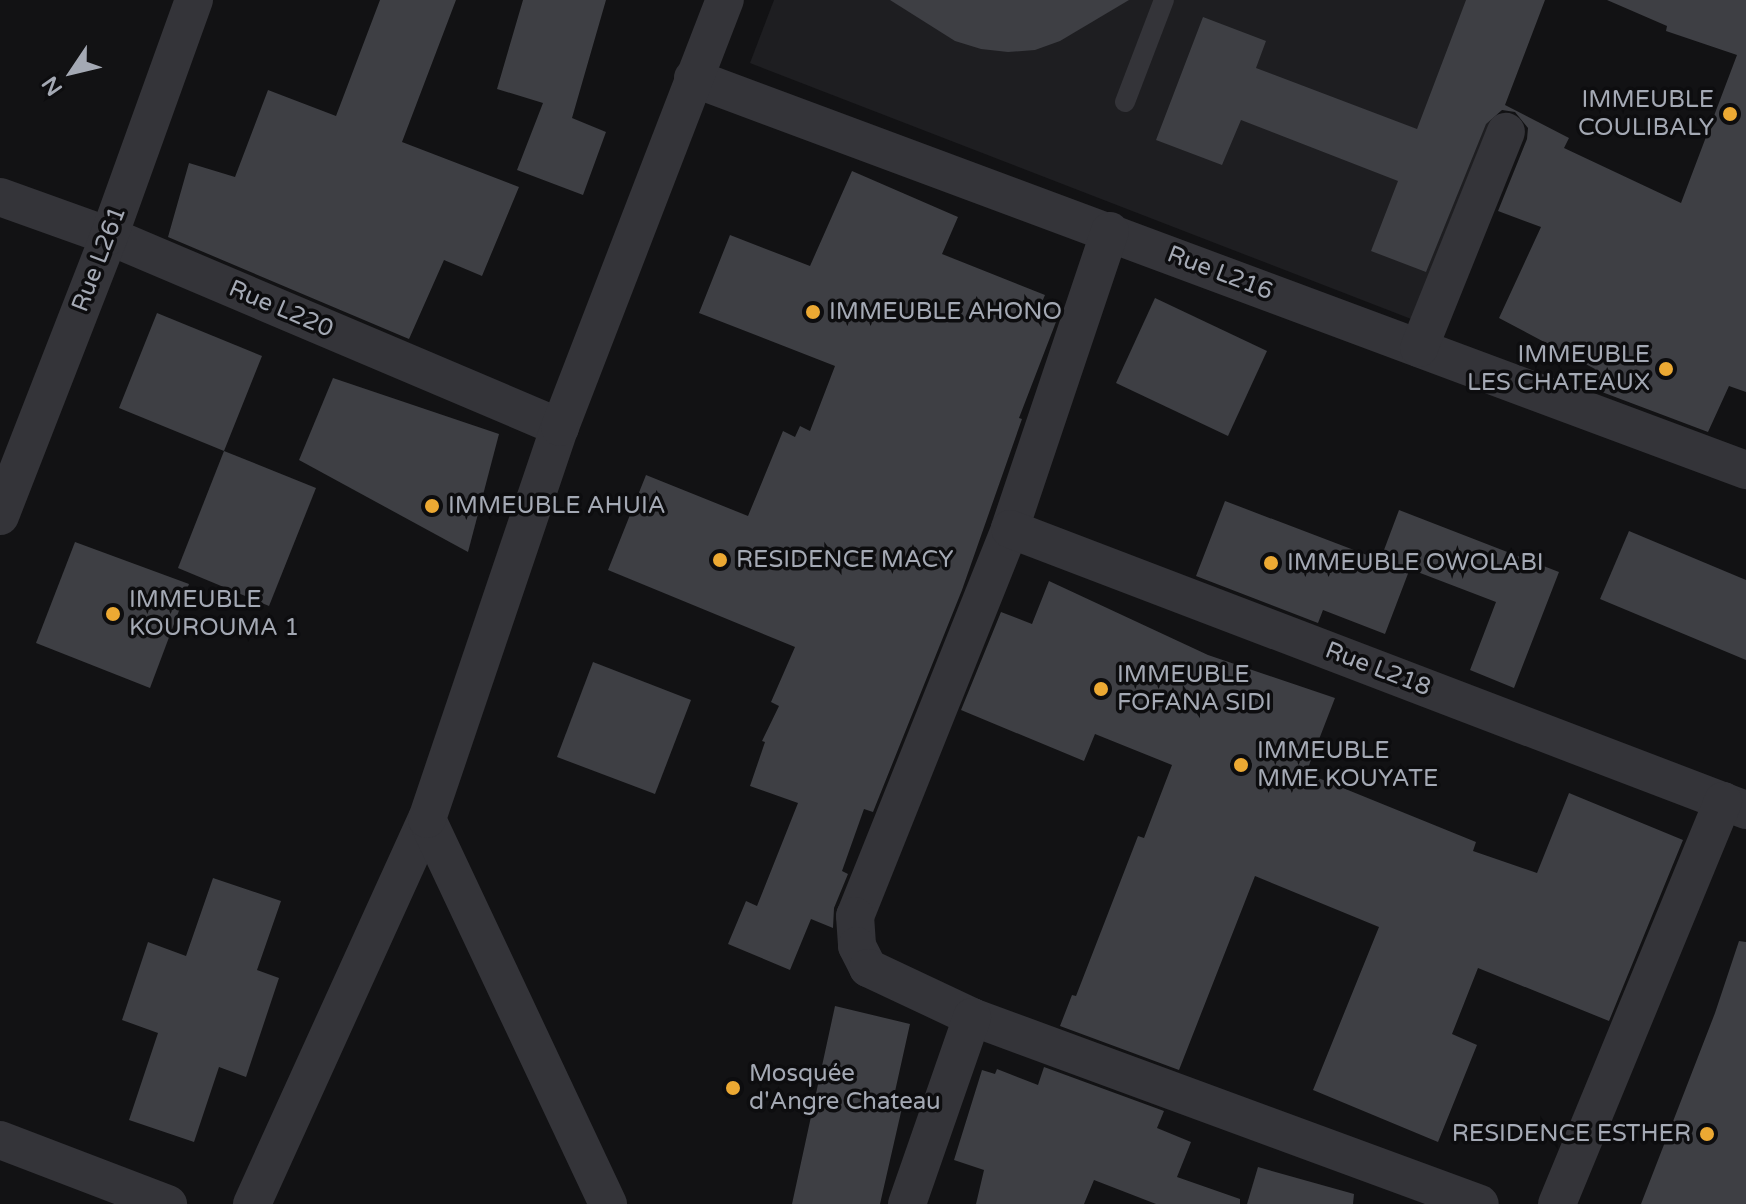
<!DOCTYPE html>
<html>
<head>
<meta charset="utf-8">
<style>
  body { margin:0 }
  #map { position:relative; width:1746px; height:1204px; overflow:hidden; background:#121214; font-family:"Varela Round",sans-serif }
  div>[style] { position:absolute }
  .built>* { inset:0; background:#1e1e21 }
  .building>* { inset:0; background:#3e3f44 }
  .service>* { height:20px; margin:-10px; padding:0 10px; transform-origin:10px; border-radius:10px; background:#343439 }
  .minor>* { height:38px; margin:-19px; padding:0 19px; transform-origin:19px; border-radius:19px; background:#343439 }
  .dots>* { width:22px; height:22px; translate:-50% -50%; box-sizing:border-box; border:4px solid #0d0d0f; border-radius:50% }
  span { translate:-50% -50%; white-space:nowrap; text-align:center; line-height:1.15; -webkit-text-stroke:7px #0d0d0f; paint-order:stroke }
  .poi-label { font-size:24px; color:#a4a9b4 }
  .right { translate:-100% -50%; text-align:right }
  .left { translate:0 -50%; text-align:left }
  .street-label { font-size:24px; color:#a4a9b4 }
  .north { position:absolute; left:32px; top:32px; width:80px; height:80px; -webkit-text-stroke:6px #0d0d0f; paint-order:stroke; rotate:235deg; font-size:22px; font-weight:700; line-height:32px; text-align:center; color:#a4a9b4 }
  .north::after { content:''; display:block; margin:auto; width:28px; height:36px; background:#a4a9b4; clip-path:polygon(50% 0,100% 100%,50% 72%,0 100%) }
</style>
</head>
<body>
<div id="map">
  <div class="built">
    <i style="clip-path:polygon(774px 0,1541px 0,1419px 322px,750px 63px)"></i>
  </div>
  <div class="building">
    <i style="clip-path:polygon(380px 0,456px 0,402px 142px,519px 187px,482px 276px,444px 260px,409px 339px,168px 237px,189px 163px,235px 177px,268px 90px,336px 116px)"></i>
    <i style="clip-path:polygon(523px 0,606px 0,572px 118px,606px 132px,583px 195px,517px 170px,543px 103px,497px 89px)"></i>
    <i style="clip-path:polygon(890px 0,1129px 0,1060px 41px,1035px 50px,1008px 52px,981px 49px,955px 41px)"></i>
    <i style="clip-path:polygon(1466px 0,1545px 0,1505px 105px,1569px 138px,1564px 148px,1681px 203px,1737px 55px,1666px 31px,1667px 26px,1607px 0,1746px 0,1746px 392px,1729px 386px,1708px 432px,1586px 386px,1595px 369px,1499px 318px,1541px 227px,1498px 211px,1527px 139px,1528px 128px,1515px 112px,1502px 110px,1486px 124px,1426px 272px,1371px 251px,1398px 181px,1241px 120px,1222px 165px,1156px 140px,1203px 17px,1266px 41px,1256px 68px,1417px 129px)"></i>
    <i style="clip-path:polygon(852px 171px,958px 217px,942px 254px,1045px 295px,1042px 302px,1061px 309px,1019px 418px,1022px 419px,962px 590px,873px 812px,864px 809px,842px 871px,848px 874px,834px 908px,833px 928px,811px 919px,790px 970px,728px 944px,746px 901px,757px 906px,798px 803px,750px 786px,765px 742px,762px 741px,779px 706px,771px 702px,795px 647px,608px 570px,646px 475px,748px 516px,783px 431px,795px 437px,800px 426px,810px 431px,835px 366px,699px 313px,730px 235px,810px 266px)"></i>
    <i style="clip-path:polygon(1155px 298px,1267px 351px,1228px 436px,1116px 383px)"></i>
    <i style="clip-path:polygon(157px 313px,262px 356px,224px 451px,119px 408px)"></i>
    <i style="clip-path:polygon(333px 378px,499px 434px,468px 552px,299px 460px)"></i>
    <i style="clip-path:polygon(224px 451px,316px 488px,269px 606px,178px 568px)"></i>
    <i style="clip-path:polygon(1225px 501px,1409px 571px,1385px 634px,1323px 610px,1318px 623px,1196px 576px)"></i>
    <i style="clip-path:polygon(1399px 510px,1559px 572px,1514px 688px,1470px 670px,1496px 602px,1381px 558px)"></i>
    <i style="clip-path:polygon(1629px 531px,1746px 580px,1746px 660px,1600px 599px)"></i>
    <i style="clip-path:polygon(75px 542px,189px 584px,150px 688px,36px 643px)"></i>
    <i style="clip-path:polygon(1049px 581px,1208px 655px,1335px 698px,1306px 773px,1476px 842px,1473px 851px,1537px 873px,1569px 793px,1683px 840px,1609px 1021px,1478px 968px,1452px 1034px,1477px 1045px,1438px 1142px,1313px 1090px,1379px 927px,1255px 876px,1179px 1070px,1060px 1026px,1072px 995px,1076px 996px,1138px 836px,1144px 838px,1172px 765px,1095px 734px,1084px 761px,961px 710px,1001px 612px,1032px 624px)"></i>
    <i style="clip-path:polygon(593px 662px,691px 700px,655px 794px,557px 757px)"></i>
    <i style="clip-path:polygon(213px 878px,281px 901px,257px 970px,279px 978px,246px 1077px,219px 1067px,194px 1142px,129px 1120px,158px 1033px,122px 1020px,148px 942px,186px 956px)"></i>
    <i style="clip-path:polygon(1739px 941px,1746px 942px,1746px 1204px,1641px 1204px,1715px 1013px)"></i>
    <i style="clip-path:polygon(835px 1006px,910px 1024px,894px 1096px,904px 1099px,880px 1204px,792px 1204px)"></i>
    <i style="clip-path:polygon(1044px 1067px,1164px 1111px,1157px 1128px,1191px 1142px,1177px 1177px,1240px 1199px,1240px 1204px,1156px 1204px,1094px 1180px,1084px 1204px,976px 1204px,984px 1170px,954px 1160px,982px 1070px,995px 1074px,997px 1069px,1038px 1085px)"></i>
    <i style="clip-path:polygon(1258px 1167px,1354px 1194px,1353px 1204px,1247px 1204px)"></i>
  </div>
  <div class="service">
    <i style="left:1125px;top:102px;width:109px;rotate:-69.1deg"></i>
  </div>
  <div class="minor">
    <i style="left:693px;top:78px;width:1124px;rotate:20.42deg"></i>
    <i style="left:0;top:197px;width:116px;rotate:19.7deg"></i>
    <i style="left:109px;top:236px;width:490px;rotate:23deg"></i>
    <i style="left:1110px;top:231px;width:314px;rotate:108.6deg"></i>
    <i style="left:1010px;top:529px;width:417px;rotate:111.8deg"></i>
    <i style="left:855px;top:916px;width:30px;rotate:86deg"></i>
    <i style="left:857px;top:946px;width:25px;rotate:63deg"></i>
    <i style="left:868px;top:968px;width:115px;rotate:25.2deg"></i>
    <i style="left:972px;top:1017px;width:541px;rotate:20.21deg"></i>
    <i style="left:1419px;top:348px;width:233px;rotate:-68.1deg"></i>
    <i style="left:0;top:516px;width:300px;rotate:-68.7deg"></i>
    <i style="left:109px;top:236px;width:251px;rotate:-70.2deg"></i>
    <i style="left:1010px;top:529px;width:788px;rotate:20.9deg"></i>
    <i style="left:0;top:1140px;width:180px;rotate:20.9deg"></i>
    <i style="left:252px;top:1204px;width:423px;rotate:-65.6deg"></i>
    <i style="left:608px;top:1204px;width:425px;rotate:-115.2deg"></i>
    <i style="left:427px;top:819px;width:414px;rotate:-71.3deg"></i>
    <i style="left:560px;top:427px;width:458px;rotate:-68.9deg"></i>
    <i style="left:907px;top:1204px;width:198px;rotate:-70.8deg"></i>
    <i style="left:1557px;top:1204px;width:436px;rotate:-67.6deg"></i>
  </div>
  <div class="dots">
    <i style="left:1730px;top:114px;background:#eca933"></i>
    <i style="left:813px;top:312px;background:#eca933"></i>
    <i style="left:1666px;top:369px;background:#eca933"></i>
    <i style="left:432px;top:506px;background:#eca933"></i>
    <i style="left:720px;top:560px;background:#eca933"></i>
    <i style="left:1271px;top:563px;background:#eca933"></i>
    <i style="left:113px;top:614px;background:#eca933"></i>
    <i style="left:1101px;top:689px;background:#eca933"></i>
    <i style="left:1241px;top:765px;background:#eca933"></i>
    <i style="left:733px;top:1088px;background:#eca933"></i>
    <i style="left:1707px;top:1134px;background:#eca933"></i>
  </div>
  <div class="poi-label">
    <span class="right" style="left:1714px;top:114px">IMMEUBLE<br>COULIBALY</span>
    <span class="left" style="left:829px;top:312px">IMMEUBLE AHONO</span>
    <span class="right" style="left:1650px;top:369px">IMMEUBLE<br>LES CHATEAUX</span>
    <span class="left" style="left:448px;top:506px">IMMEUBLE AHUIA</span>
    <span class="left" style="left:736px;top:560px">RESIDENCE MACY</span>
    <span class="left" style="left:1287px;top:563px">IMMEUBLE OWOLABI</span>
    <span class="left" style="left:129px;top:614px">IMMEUBLE<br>KOUROUMA 1</span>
    <span class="left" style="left:1117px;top:689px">IMMEUBLE<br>FOFANA SIDI</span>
    <span class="left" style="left:1257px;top:765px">IMMEUBLE<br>MME KOUYATE</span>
    <span class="left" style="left:749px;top:1088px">Mosquée<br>d'Angre Chateau</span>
    <span class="right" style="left:1691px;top:1134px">RESIDENCE ESTHER</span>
  </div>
  <div class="street-label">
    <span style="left:99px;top:259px;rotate:-69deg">Rue L261</span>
    <span style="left:1220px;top:273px;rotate:21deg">Rue L216</span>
    <span style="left:281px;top:309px;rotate:23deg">Rue L220</span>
    <span style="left:1378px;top:669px;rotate:21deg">Rue L218</span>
  </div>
  <div class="north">N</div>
</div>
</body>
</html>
